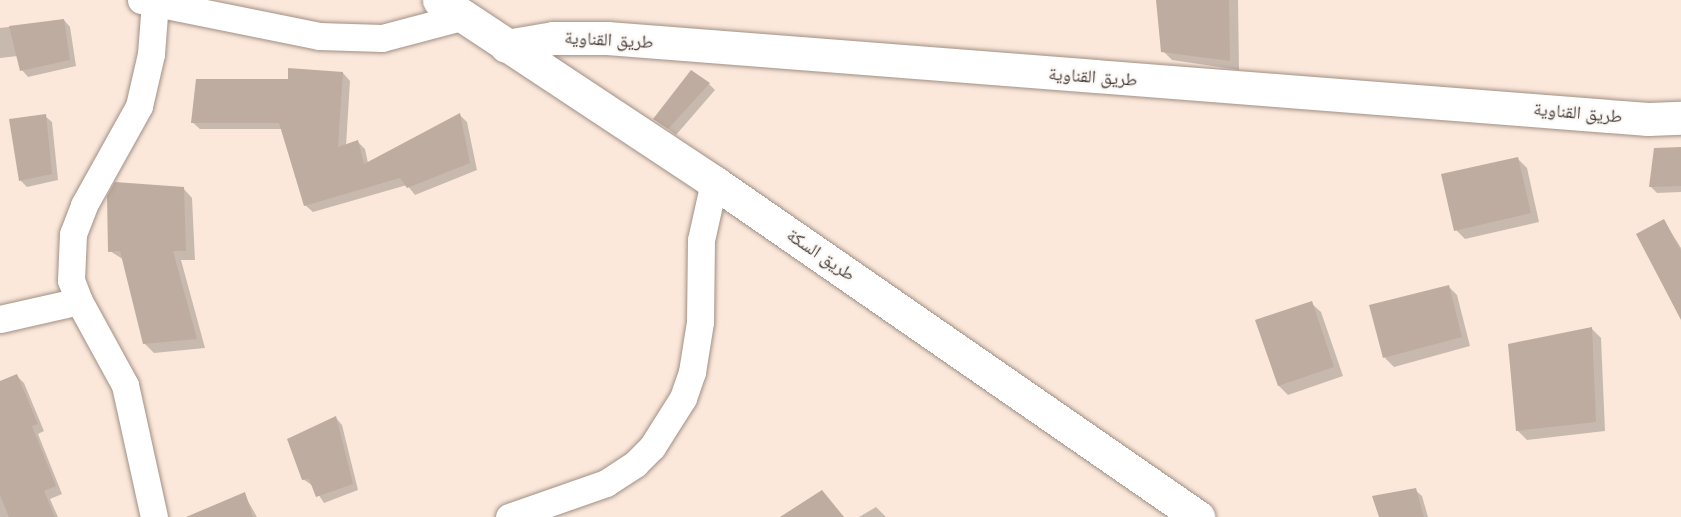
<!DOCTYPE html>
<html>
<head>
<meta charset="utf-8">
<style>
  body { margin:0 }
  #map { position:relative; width:1681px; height:517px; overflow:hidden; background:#fbe8db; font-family:"Varela Round","Noto Naskh Arabic",sans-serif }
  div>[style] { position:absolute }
  .shadow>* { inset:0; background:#0003 }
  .building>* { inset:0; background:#beaca0 }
  .roads { filter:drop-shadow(0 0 2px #a18f84) drop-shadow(0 0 2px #a18f84) }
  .minor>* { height:27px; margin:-13.5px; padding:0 13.5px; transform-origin:13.5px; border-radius:13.5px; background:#fff }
  .tertiary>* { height:33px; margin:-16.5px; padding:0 16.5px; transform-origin:16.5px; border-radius:16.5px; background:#fff }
  .primary>* { height:33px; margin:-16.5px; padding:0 16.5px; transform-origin:16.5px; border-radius:16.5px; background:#fff }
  span { translate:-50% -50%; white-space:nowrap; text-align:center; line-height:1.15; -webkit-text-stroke:4.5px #fcf8f6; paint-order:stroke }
  .street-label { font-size:18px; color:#423a35 }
</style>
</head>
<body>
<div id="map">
  <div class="shadow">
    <i style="clip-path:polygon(1157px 0,1238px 0,1239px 70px,1172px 60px,1163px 51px)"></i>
    <i style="clip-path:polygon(64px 20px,70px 27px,76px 66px,28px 77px,22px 70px,18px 56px,0 58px,0 28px)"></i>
    <i style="clip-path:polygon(343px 73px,350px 81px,346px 146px,358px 142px,365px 149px,368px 163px,460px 115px,467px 122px,477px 170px,415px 195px,407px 185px,313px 212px,305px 205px,283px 129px,200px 129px,192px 122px,290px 80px)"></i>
    <i style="clip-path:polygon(709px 84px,715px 90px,676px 135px,655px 119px)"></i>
    <i style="clip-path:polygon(45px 116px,52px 122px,58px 180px,27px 187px,21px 181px,11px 120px)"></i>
    <i style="clip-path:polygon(1681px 149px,1681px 192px,1657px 193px,1650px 186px)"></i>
    <i style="clip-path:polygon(1517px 158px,1527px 168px,1539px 222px,1465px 239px,1456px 230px)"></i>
    <i style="clip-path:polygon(183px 188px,192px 198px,195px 260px,181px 260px,205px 348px,154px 353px,144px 343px,124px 260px,110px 251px)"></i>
    <i style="clip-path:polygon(1664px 221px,1681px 248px,1681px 300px)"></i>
    <i style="clip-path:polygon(1448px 286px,1457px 295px,1470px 346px,1394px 367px,1385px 358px)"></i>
    <i style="clip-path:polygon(1311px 303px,1321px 312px,1343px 376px,1288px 395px,1279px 386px,1257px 321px)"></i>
    <i style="clip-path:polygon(1592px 329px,1601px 338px,1605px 431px,1527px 440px,1518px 431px)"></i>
    <i style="clip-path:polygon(17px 376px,24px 383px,44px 431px,38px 434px,62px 494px,50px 499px,58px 517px,0 517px,0 383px)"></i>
    <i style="clip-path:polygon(336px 418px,342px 425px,358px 490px,324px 503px,313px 486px,303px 479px)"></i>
    <i style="clip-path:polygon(1415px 490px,1422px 496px,1428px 517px,1380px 517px)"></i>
    <i style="clip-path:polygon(244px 494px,257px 517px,198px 517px)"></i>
    <i style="clip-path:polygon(876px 507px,886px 517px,859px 517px)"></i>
  </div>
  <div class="building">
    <i style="clip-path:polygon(1156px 0,1229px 0,1230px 61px,1161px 52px)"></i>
    <i style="clip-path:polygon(64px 19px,70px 60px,20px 71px,9px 26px)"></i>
    <i style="clip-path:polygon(288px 68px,343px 72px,338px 147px,358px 140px,364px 164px,460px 113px,470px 163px,407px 188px,400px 178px,304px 206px,279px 123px,191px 123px,196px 79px,288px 79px)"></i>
    <i style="clip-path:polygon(691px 70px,710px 83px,668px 129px,653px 119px)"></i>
    <i style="clip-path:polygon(46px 114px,52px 174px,19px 181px,9px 119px)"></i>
    <i style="clip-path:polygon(1681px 147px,1681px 186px,1649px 187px,1654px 148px)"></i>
    <i style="clip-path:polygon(1518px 157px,1531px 213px,1454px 231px,1441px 174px)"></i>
    <i style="clip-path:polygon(115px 182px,184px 187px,186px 251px,173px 251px,197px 339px,143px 344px,120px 251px,108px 252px,107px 196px)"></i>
    <i style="clip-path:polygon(1664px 219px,1681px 251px,1681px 320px,1636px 234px)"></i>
    <i style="clip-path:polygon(1449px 285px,1462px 337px,1383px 358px,1369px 305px)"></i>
    <i style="clip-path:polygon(1312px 301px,1334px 367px,1278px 386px,1255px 320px)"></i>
    <i style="clip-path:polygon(1592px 327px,1596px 422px,1516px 431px,1508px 344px)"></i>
    <i style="clip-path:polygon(17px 374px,38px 424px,32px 426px,56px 486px,44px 491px,55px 517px,9px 517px,0 495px,0 381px)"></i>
    <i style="clip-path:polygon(336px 416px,353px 484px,316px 497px,309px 479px,302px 480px,287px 439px)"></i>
    <i style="clip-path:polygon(1416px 488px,1424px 517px,1379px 517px,1372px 496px)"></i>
    <i style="clip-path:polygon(822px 490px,844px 517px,780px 517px)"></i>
    <i style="clip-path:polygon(245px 492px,253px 517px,186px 517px)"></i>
  </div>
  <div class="roads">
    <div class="minor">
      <i style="left:141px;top:0;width:182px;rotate:11.4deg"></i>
      <i style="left:319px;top:36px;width:63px;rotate:1.8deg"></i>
      <i style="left:382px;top:38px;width:86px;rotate:-14.8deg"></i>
      <i style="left:79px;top:301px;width:96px;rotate:61.3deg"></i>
      <i style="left:125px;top:385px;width:135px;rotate:77.6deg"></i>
      <i style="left:0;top:319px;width:81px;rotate:-12.8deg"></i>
      <i style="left:79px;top:301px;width:22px;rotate:-111deg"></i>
      <i style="left:71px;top:280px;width:46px;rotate:-87.5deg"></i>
      <i style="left:73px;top:234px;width:31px;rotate:-69deg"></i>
      <i style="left:84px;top:205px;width:113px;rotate:-60.9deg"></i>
      <i style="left:139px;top:106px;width:53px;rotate:-77deg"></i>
      <i style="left:151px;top:54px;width:52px;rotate:-85.6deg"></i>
      <i style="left:509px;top:517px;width:103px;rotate:-19.3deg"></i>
      <i style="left:606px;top:483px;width:35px;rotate:-33deg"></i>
      <i style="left:635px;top:464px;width:24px;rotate:-45deg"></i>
      <i style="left:652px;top:447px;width:58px;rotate:-57.7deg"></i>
      <i style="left:683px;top:398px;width:28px;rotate:-71deg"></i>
      <i style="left:692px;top:372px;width:51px;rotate:-80.9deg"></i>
      <i style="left:700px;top:322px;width:82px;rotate:-89.3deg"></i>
      <i style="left:701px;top:240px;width:59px;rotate:-77.4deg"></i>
    </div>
    <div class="tertiary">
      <i style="left:506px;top:46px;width:48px;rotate:-9.7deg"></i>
      <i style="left:553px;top:38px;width:54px"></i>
      <i style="left:607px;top:38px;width:1044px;rotate:4.45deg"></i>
      <i style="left:1648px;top:119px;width:33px;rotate:-2deg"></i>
    </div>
    <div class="primary">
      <i style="left:439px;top:0;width:330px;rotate:33.5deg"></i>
      <i style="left:714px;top:182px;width:589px;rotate:34.69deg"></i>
    </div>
  </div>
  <div class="street-label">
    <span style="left:609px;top:40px;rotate:3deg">طريق القناوية</span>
    <span style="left:1093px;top:77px;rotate:4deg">طريق القناوية</span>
    <span style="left:1578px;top:113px;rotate:5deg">طريق القناوية</span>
    <span style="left:821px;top:255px;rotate:34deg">طريق السكة</span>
  </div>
</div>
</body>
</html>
